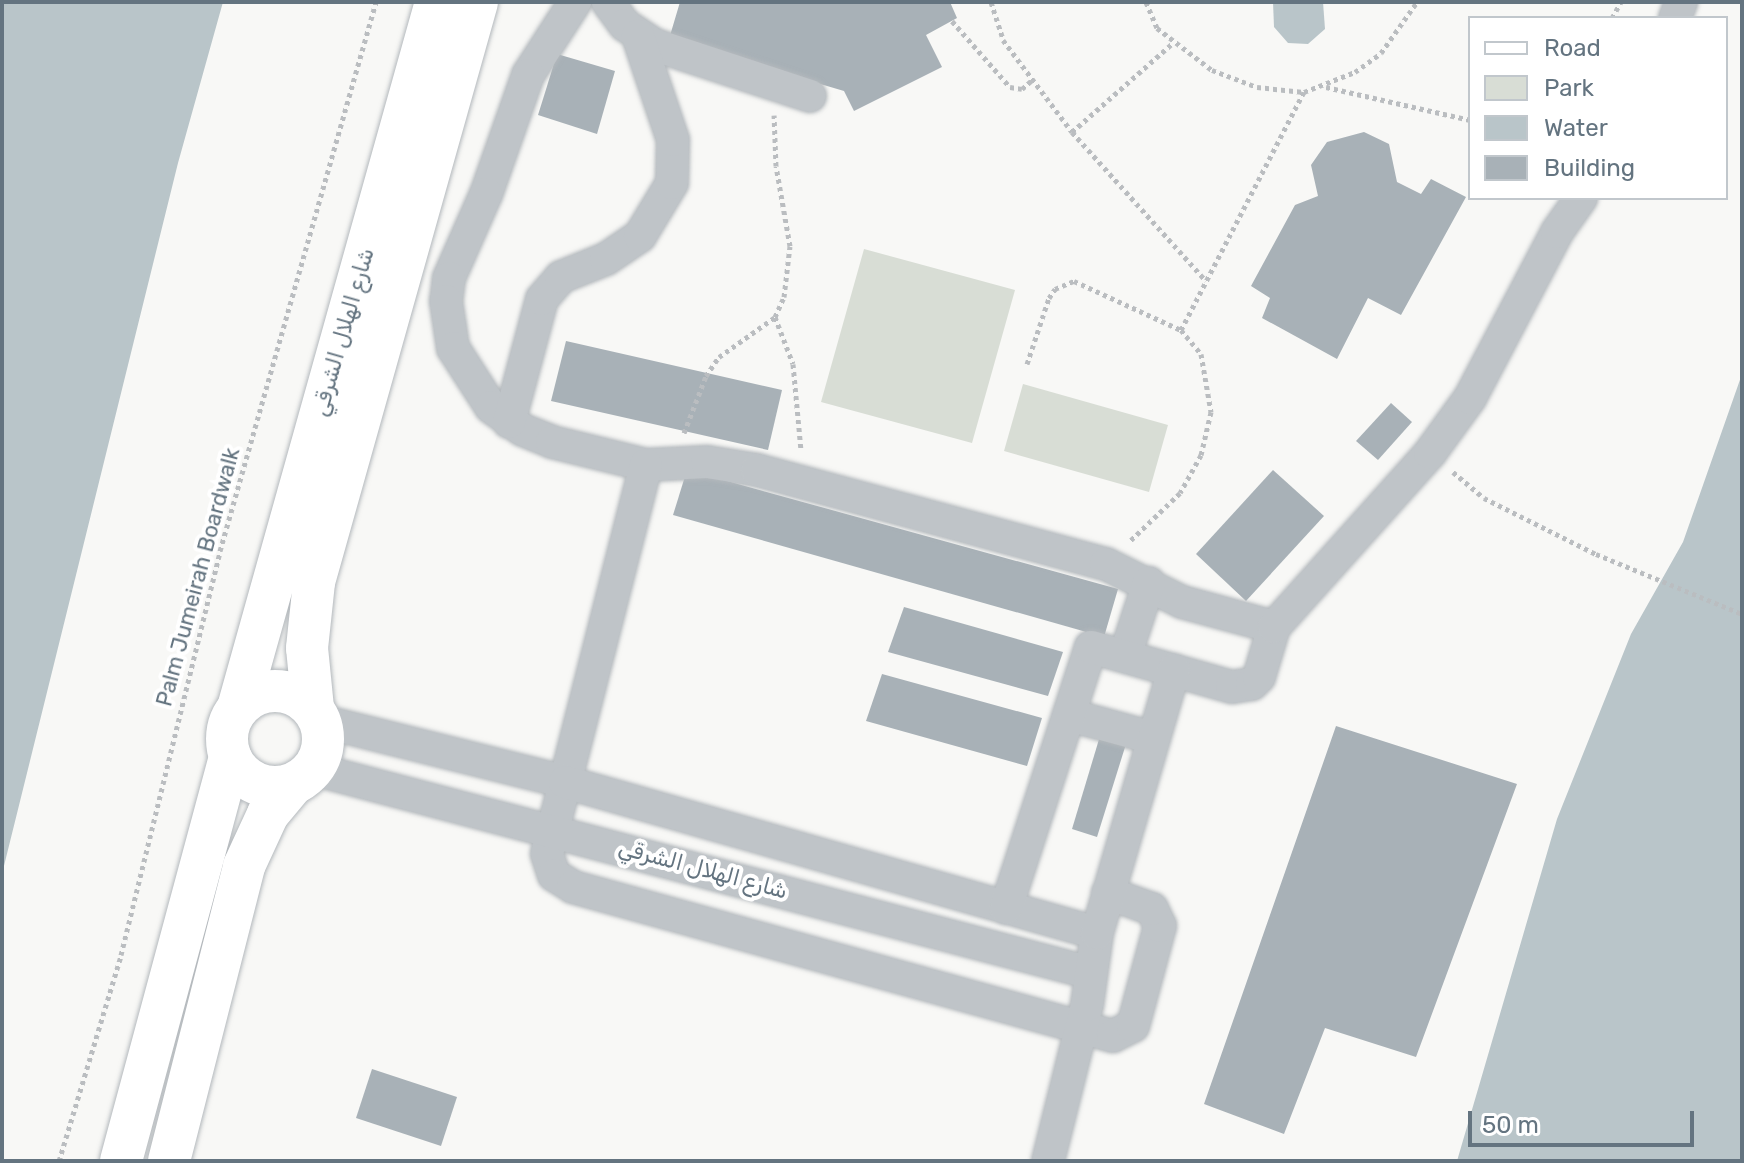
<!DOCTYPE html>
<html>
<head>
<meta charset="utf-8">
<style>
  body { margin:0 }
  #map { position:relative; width:1744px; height:1163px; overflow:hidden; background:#f8f8f6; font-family:Rubik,"Noto Naskh Arabic",sans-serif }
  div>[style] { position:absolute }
  .green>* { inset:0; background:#d8ddd5 }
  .water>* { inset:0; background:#b9c5c9 }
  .building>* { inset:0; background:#a8b1b7 }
  .path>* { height:5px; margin-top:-2.5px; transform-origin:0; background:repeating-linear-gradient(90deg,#babdc0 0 4px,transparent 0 8px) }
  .roads { filter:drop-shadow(0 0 2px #b3b8bc) drop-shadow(0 0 2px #b3b8bc) }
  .minor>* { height:32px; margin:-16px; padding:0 16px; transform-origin:16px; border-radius:16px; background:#bfc4c8 }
  .major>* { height:42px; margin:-21px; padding:0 21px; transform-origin:21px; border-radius:21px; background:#fff }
  .major>.ring { margin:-21px; padding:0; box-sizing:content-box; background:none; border:42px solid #fff; border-radius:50% }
  span { translate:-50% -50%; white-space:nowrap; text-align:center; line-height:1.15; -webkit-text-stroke:8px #fff; paint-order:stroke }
  .street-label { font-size:22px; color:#647480 }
  .frame { position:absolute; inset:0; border:4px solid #647480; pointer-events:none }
  .legend { position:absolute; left:1468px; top:16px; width:260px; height:184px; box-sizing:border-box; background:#fff; border:2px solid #c1c7cc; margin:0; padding:10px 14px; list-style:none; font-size:24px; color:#647480 }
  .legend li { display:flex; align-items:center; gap:16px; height:40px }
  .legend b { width:40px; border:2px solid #c1c7cc }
  .scale { position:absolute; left:1468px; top:1111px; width:226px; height:36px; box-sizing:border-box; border:4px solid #647480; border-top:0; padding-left:10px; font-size:24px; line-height:28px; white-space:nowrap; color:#647480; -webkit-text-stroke:6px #fff; paint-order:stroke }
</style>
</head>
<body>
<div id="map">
  <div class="green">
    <i style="clip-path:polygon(864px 249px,1015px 290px,972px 443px,821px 402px)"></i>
    <i style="clip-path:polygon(1023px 384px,1168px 425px,1149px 492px,1004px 451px)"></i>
  </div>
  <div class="water">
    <i style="clip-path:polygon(2px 2px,223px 2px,178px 163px,2px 874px)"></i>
    <i style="clip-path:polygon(1273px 2px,1323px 2px,1325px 29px,1308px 44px,1288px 43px,1274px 27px)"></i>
    <i style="clip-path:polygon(1742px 374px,1742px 1161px,1457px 1161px,1557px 819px,1631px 634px,1683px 542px)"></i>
  </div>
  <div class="building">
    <i style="clip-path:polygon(680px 2px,950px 2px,957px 18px,926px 35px,942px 67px,854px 111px,844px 91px,669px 39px)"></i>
    <i style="clip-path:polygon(557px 54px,615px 71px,597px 134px,538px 115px)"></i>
    <i style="clip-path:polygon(1364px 132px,1389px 144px,1397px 182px,1421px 194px,1431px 179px,1466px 197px,1401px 315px,1368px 298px,1337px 359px,1262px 318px,1270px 298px,1251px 286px,1295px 205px,1318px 196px,1311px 165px,1327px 142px)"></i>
    <i style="clip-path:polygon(566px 341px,782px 390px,768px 450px,551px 401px)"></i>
    <i style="clip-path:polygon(1391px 403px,1412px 422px,1378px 460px,1356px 441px)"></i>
    <i style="clip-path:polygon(687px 470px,1118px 589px,1104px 637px,673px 515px)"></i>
    <i style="clip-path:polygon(1273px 470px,1324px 516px,1246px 601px,1196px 554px)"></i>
    <i style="clip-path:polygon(904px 607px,1063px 652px,1048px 696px,888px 652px)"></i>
    <i style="clip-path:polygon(882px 674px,1042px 718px,1027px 766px,866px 721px)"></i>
    <i style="clip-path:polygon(1336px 726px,1517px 784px,1416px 1057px,1325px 1028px,1284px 1134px,1204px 1104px)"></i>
    <i style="clip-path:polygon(1100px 736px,1126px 744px,1097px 837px,1072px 829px)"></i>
    <i style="clip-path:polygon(372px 1069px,457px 1097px,441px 1146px,356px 1118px)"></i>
  </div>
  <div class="path">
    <i style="left:991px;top:2px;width:40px;rotate:72deg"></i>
    <i style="left:1003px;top:40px;width:115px;rotate:53.1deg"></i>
    <i style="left:1072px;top:132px;width:200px;rotate:48deg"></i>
    <i style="left:1146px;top:2px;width:28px;rotate:67deg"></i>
    <i style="left:1157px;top:28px;width:69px;rotate:37.4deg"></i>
    <i style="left:1212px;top:70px;width:48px;rotate:20.7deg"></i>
    <i style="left:1257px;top:87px;width:47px;rotate:6.1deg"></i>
    <i style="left:1304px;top:92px;width:55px;rotate:-21.4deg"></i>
    <i style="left:1355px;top:72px;width:32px;rotate:-36deg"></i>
    <i style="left:1381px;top:53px;width:62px;rotate:-54.8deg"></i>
    <i style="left:1612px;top:18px;width:18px;rotate:-61deg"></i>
    <i style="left:952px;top:21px;width:88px;rotate:48.7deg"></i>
    <i style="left:1010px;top:87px;width:12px;rotate:9deg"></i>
    <i style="left:1022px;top:89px;width:13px;rotate:-42deg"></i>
    <i style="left:1326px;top:87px;width:148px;rotate:12.9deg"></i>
    <i style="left:1072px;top:132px;width:135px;rotate:-41.4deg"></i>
    <i style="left:775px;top:317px;width:50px;rotate:69deg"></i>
    <i style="left:793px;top:364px;width:87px;rotate:84.7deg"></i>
    <i style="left:1181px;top:330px;width:268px;rotate:-62.7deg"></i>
    <i style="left:1027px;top:364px;width:70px;rotate:-71.6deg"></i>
    <i style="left:1049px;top:298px;width:11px;rotate:-56deg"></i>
    <i style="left:1055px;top:289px;width:21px;rotate:-23deg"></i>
    <i style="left:1074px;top:281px;width:118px;rotate:24.6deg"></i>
    <i style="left:1181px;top:330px;width:31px;rotate:50deg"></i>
    <i style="left:1201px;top:354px;width:59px;rotate:80.2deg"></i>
    <i style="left:1211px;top:412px;width:44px;rotate:103.1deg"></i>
    <i style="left:1201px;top:455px;width:43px;rotate:118.9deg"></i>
    <i style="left:1180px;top:493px;width:69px;rotate:136.2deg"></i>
    <i style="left:684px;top:433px;width:61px;rotate:-68.9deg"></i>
    <i style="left:706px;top:376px;width:23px;rotate:-56deg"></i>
    <i style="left:719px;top:357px;width:69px;rotate:-35.5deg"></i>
    <i style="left:775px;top:317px;width:22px;rotate:-66deg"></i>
    <i style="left:784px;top:297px;width:51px;rotate:-83.3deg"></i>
    <i style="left:790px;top:246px;width:81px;rotate:-99.9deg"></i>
    <i style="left:776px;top:166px;width:51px;rotate:-92.2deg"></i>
    <i style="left:1453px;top:472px;width:40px;rotate:40deg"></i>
    <i style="left:1484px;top:498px;width:125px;rotate:26.6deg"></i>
    <i style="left:1596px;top:554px;width:158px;rotate:22.3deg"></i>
    <i style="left:59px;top:1161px;width:215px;rotate:-73.2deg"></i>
    <i style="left:121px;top:955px;width:416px;rotate:-76.2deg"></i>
    <i style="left:220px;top:551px;width:571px;rotate:-74.14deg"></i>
  </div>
  <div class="roads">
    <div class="minor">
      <i style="left:575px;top:2px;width:87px;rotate:122.8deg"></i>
      <i style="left:528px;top:75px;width:126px;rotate:109.4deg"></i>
      <i style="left:486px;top:194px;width:92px;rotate:113.8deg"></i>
      <i style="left:449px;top:278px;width:23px;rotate:97deg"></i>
      <i style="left:446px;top:301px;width:48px;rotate:81.5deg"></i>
      <i style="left:453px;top:348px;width:70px;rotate:57.2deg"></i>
      <i style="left:491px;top:407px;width:39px;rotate:36deg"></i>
      <i style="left:523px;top:430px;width:31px;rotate:22deg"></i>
      <i style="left:552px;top:442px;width:97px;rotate:13.7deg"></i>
      <i style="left:646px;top:465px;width:61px;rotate:-2.8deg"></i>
      <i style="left:707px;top:462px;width:51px;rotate:9.1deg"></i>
      <i style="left:757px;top:470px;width:361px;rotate:15.1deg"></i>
      <i style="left:1106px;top:564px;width:85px;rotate:26.6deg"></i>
      <i style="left:1182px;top:602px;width:95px;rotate:15.2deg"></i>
      <i style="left:608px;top:2px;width:29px;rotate:54deg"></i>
      <i style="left:625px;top:25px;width:36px;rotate:34deg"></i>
      <i style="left:655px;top:45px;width:163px;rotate:18.2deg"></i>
      <i style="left:1675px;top:18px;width:17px;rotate:-69deg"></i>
      <i style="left:509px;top:422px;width:127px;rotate:-75deg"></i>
      <i style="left:542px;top:299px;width:29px;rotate:-49deg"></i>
      <i style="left:561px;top:277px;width:48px;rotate:-21.8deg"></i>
      <i style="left:606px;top:259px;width:41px;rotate:-34.1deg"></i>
      <i style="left:640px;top:236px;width:62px;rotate:-58.9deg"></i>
      <i style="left:672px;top:183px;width:43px;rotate:-88.7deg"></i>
      <i style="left:673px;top:140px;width:110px;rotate:-108.6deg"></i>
      <i style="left:646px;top:465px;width:401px;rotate:104.3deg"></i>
      <i style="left:547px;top:854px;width:22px;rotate:72deg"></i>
      <i style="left:554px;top:875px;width:22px;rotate:32deg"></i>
      <i style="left:573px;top:887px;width:560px;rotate:15.43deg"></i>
      <i style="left:1113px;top:1036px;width:22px;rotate:-27deg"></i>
      <i style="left:1133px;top:1026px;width:104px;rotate:-74.9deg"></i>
      <i style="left:1160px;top:926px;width:19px;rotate:-115deg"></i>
      <i style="left:1152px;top:909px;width:47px;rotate:-160deg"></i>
      <i style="left:1125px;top:656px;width:77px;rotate:-71.8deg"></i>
      <i style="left:1069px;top:715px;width:87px;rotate:15.3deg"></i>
      <i style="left:321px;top:721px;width:252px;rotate:14deg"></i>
      <i style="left:565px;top:782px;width:553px;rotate:15.85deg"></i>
      <i style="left:313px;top:769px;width:804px;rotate:14.69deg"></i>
      <i style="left:1006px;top:908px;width:274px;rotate:-72deg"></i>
      <i style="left:1091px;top:647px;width:147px;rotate:15.8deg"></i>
      <i style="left:1232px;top:687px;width:20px;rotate:-9deg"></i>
      <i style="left:1252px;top:684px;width:10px;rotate:-45deg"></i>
      <i style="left:1259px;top:677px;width:52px;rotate:-73.3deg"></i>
      <i style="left:1274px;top:627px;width:234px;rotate:-48.1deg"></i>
      <i style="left:1430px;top:453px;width:68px;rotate:-54deg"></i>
      <i style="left:1470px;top:398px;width:187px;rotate:-62.3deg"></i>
      <i style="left:1557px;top:232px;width:42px;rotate:-54.8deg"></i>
      <i style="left:1048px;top:1161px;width:161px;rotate:-76deg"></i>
      <i style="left:1087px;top:1005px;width:73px;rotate:-82.1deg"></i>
      <i style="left:1097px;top:933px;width:274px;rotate:-73.7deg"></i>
    </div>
    <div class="major">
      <i class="ring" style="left:227px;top:691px;width:54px;height:54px"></i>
      <i style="left:238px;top:708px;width:733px;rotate:-74.33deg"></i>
      <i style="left:313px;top:708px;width:60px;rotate:-95.7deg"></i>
      <i style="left:307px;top:648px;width:66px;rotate:-83.9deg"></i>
      <i style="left:314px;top:582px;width:602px;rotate:-74.3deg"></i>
      <i style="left:121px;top:1161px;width:419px;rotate:-74.9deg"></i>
      <i style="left:169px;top:1161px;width:304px;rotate:-75.7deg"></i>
      <i style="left:244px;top:866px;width:57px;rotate:-65.2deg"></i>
      <i style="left:268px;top:814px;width:39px;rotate:-50deg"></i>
    </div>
  </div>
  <div class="street-label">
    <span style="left:343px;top:332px;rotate:-74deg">شارع الهلال الشرقي</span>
    <span style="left:198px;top:577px;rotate:-75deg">Palm Jumeirah Boardwalk</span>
    <span style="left:703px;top:869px;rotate:15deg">شارع الهلال الشرقي</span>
  </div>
  <div class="frame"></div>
  <ul class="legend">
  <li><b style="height:10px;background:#fff"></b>Road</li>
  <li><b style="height:22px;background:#d8ddd5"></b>Park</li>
  <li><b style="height:22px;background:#b9c5c9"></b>Water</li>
  <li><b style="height:22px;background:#a8b1b7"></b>Building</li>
  </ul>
  <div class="scale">50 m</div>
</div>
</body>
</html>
